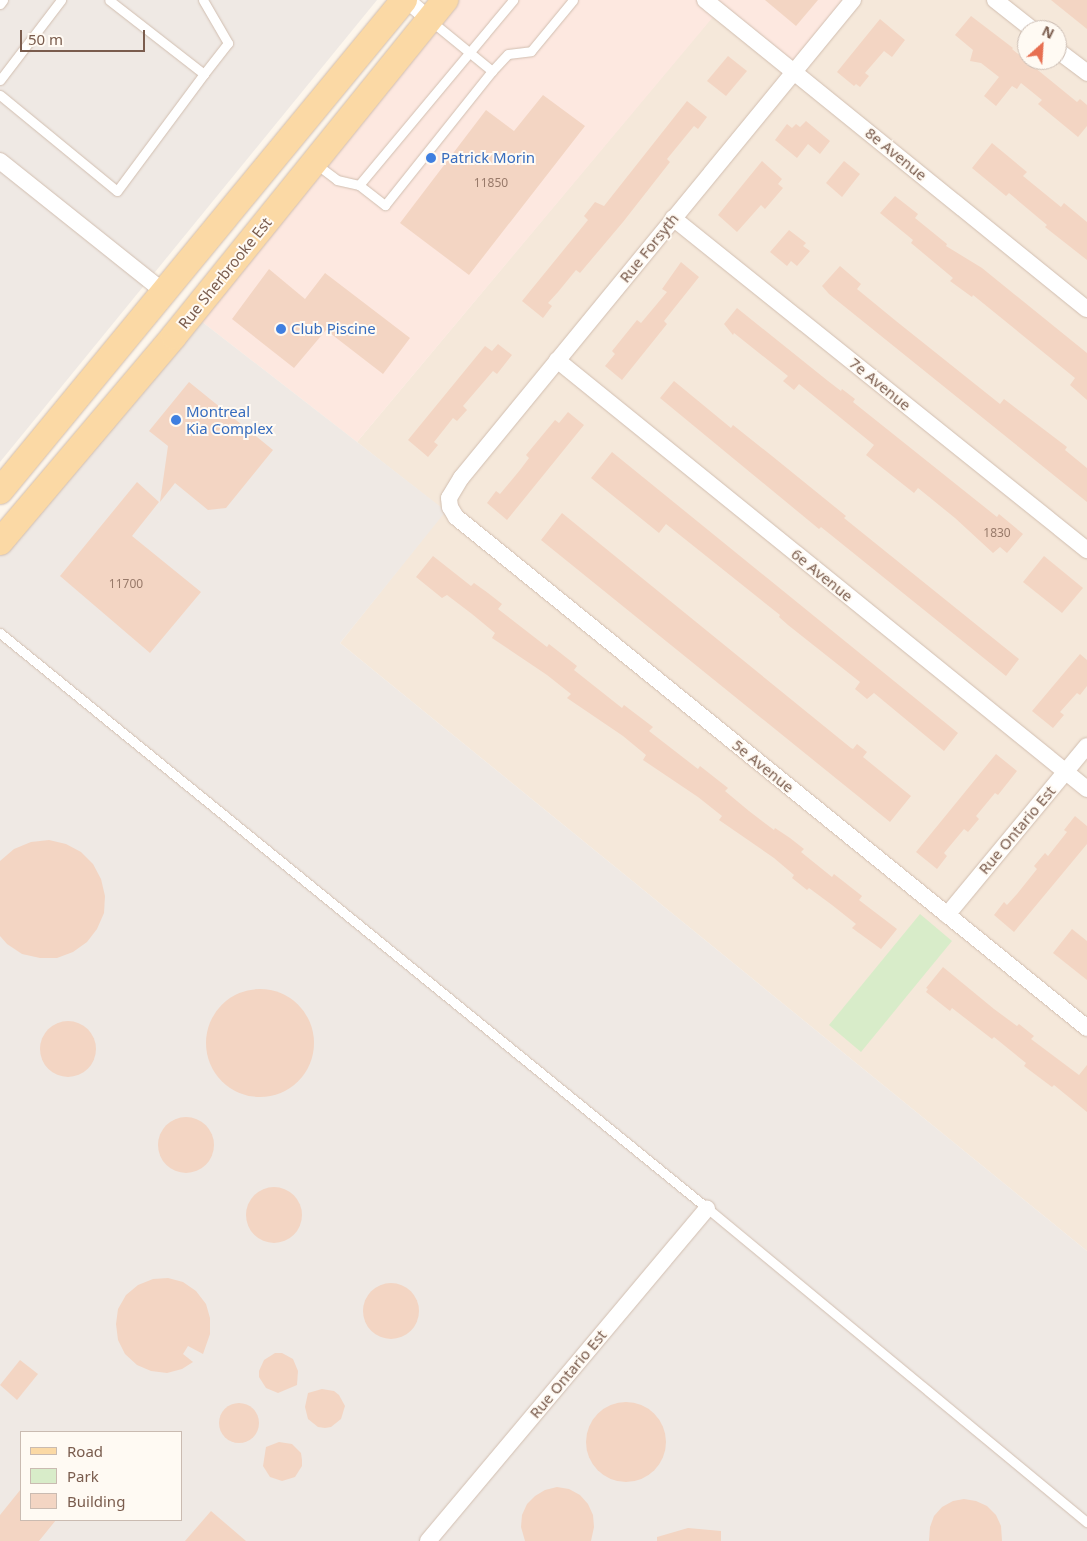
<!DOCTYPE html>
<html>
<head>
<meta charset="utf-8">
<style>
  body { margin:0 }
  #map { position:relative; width:1087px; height:1541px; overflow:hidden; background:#fdf6ec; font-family:"Noto Sans",sans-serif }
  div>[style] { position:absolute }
  .residential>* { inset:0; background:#f5e8da }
  .commercial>* { inset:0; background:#fde8e0 }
  .industrial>* { inset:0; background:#efe9e4 }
  .green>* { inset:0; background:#d8ecc9 }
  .building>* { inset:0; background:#f3d5c3 }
  .round { border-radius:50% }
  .roads { filter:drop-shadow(0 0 1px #d1beb0) drop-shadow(0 0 1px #d1beb0) }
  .service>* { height:9px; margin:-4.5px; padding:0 4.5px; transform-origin:4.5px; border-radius:4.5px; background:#fff }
  .minor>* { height:16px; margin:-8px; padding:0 8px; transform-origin:8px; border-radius:8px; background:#fff }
  .primary>* { height:26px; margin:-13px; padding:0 13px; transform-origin:13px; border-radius:13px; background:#fbd9a5 }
  .dots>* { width:14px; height:14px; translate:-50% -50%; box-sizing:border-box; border:2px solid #fffaf3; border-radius:50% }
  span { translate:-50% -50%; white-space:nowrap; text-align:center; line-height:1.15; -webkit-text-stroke:4px #fffaf3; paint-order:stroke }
  .number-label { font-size:12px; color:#987a6a }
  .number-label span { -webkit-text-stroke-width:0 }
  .street-label { font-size:15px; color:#7a5c4d }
  .shop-label { font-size:15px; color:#366cbe }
  .left { translate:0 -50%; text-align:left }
  .legend { position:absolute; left:20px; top:1431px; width:162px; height:90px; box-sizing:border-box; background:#fffaf3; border:1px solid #cabbb1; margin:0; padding:6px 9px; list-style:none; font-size:15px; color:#7a5c4d }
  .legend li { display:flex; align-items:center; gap:10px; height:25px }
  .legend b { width:25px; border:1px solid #cabbb1 }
  .north { position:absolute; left:1017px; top:20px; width:50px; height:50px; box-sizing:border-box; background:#fffaf3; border:1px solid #cabbb1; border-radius:50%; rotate:26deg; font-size:14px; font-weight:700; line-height:20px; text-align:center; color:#7a5c4d }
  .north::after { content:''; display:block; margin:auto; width:18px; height:22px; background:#e76f51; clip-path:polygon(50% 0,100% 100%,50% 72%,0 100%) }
  .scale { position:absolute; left:20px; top:30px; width:125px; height:22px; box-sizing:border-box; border:2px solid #7a5c4d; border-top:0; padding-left:6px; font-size:15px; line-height:18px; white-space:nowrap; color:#7a5c4d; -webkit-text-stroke:4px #fffaf3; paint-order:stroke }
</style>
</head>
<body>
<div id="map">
  <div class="residential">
    <i style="clip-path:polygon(evenodd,852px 0,1087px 0,1087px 1251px,340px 643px,445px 511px,357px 442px,718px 10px,852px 0,1027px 30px,1057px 30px,1057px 60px,1027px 60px,1027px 30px)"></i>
  </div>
  <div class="commercial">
    <i style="clip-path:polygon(453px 0,852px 0,794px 72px,718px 11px,357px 442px,192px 314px)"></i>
  </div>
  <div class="industrial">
    <i style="clip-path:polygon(0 0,377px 0,0 462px)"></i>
    <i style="clip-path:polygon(evenodd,192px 314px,446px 511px,340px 643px,1087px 1251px,1087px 1541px,0 1541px,0 542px,192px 314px,21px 1432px,181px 1432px,181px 1520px,21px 1520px,21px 1432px)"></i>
  </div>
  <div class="green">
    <i style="clip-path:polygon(920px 914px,952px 941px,861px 1052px,829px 1025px)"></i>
  </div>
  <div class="building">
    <i style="clip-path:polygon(765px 0,818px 0,796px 26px)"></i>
    <i style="clip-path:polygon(1051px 0,1087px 0,1087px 29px)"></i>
    <i style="clip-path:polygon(971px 16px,1013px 48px,1012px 49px,1077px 102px,1080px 99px,1087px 105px,1087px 126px,1078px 137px,1038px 104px,1042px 100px,1021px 83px,1017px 89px,1012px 86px,996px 106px,984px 96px,999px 77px,981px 63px,970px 61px,973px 50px,955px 35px)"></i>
    <i style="clip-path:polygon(880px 19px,905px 40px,892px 57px,884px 51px,865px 73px,869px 76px,860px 87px,856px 84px,854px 86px,837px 72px)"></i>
    <i style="clip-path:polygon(728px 56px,747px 71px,726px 96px,707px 81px)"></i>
    <i style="clip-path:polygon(543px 95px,585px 126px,469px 275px,400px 223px,486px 110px,514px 131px)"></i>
    <i style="clip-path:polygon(687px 101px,707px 117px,698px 129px,694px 126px,667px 159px,670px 162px,623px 222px,580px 273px,576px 270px,558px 292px,548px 303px,552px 306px,543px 318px,522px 301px,588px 220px,584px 216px,595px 202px,604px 206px)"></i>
    <i style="clip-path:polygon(806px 121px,830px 141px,820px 154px,808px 144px,797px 158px,775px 140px,787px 124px,792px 128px,796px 124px,800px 127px)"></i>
    <i style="clip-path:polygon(992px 143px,1027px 172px,1023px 176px,1061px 207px,1064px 203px,1087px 222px,1087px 260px,1045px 227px,1047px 225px,1009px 193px,1006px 196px,972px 168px)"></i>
    <i style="clip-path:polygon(762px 161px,782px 179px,778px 184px,783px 188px,765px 209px,761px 205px,737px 232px,718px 215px)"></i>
    <i style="clip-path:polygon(844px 161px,860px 174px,842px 197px,826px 183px)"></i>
    <i style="clip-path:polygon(895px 196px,918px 214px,915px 218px,947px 244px,946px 246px,982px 268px,1087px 353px,1087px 400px,1070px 385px,1075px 378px,973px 295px,972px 297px,950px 281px,953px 278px,911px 243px,913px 240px,880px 213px)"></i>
    <i style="clip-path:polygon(789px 230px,806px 243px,803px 246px,810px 251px,797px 266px,791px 261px,787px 266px,770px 252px)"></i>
    <i style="clip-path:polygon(681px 262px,699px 277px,664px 321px,667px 324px,622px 380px,605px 366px,615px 354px,612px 351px,637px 320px,641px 323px,667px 292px,662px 289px)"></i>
    <i style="clip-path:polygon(840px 266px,861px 284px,857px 289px,896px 321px,1000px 404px,1004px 399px,1067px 447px,1065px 450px,1087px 468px,1087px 502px,829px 294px,822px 286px)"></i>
    <i style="clip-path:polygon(269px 269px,305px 299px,325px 273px,410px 338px,383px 374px,326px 330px,294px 368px,232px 319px)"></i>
    <i style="clip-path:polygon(737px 308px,828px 381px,841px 391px,842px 389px,855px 399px,853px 402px,997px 517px,999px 514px,1023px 534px,1007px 553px,1000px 547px,993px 553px,955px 518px,918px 488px,914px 493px,866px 455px,874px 445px,799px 384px,794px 390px,783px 381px,788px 376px,734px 333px,733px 335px,724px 324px)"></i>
    <i style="clip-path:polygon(498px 344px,512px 355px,497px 374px,493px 371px,463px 406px,467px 410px,457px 421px,453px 418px,434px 442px,438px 445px,428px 457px,408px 440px,485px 346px,492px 351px)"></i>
    <i style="clip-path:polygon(674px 381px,731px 428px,733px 425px,772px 456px,846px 516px,844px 518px,1019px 659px,1006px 676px,831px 535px,821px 527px,819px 529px,660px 398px)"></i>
    <i style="clip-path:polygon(189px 382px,273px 450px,226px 508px,208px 510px,175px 483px,160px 502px,168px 446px,149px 431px)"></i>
    <i style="clip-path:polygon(568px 412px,584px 425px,507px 520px,487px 503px,496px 491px,500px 494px,520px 470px,529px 458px,526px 455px,555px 420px,559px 423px)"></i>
    <i style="clip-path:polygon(612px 452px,958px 733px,944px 751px,874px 693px,867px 699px,855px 689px,860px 682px,788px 625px,779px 617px,780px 615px,666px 524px,659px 533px,591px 478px)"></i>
    <i style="clip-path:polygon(137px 482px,159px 502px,132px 536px,201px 592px,150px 653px,60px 576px)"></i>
    <i style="clip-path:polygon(562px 513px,851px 748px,853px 749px,857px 744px,867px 752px,863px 757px,911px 796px,890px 822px,541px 540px)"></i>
    <i style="clip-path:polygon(433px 556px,471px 586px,474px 583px,488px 593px,502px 604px,498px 609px,547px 647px,549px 644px,577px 666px,574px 670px,622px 708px,624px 705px,653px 727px,649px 731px,698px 769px,700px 766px,728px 788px,725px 791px,749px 811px,774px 830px,775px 828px,790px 838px,804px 849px,801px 852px,832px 877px,834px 874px,862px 896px,859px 900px,897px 929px,881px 949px,852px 928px,856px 924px,832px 905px,809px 888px,807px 890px,792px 878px,794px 875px,774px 858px,719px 820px,722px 816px,698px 797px,643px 760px,646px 755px,623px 736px,567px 698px,571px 694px,547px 675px,492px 638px,495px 633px,472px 614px,447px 595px,442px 598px,416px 577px)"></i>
    <i style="clip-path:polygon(1044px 556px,1083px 588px,1062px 613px,1023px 582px)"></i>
    <i style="clip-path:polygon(1080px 654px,1087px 660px,1087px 686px,1080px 695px,1077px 693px,1060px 712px,1064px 715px,1053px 728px,1032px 711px)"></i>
    <i style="clip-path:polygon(996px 754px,1017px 771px,998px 795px,995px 793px,976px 816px,979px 819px,968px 832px,964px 829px,944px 853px,947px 856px,937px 869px,916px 852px)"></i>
    <i style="clip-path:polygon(1075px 816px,1087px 826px,1087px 844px,1014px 932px,994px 915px,1004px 902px,1007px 905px,1017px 894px,1037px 869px,1034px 866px,1045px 853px,1048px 856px,1067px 832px,1064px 830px)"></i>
    <i style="clip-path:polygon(49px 840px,66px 844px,81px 852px,93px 864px,101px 879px,105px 896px,104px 913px,97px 929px,87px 942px,73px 952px,57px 958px,40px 958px,22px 954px,7px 944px,0 936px,0 861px,14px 849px,31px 842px)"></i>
    <i style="clip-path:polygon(1072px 929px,1087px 941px,1087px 980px,1053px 953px)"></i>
    <i style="clip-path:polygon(943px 967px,994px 1009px,1017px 1026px,1019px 1024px,1034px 1036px,1031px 1039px,1079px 1075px,1087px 1065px,1087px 1112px,1054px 1085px,1052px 1087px,1024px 1066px,1026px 1063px,994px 1037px,992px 1039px,952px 1008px,950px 1011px,926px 992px,928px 989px,926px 988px)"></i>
    <i class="round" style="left:206px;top:989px;width:108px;height:108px"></i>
    <i class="round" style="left:40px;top:1021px;width:56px;height:56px"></i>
    <i class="round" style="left:158px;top:1117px;width:56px;height:56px"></i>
    <i class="round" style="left:246px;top:1187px;width:56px;height:56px"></i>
    <i style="clip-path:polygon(168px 1278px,183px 1282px,196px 1291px,206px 1304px,210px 1318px,210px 1334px,203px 1354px,188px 1346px,183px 1354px,193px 1362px,182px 1369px,167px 1373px,151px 1371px,137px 1365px,125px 1354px,118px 1340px,116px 1324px,118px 1309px,126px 1295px,138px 1285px,153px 1279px)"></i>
    <i class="round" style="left:363px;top:1283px;width:56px;height:56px"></i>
    <i style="clip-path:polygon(275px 1353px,282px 1353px,293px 1359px,298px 1371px,297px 1385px,278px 1393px,266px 1388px,259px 1377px,259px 1371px,264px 1360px)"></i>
    <i style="clip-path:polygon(20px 1360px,38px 1374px,17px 1400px,0 1385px)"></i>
    <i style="clip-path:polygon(322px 1389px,334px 1391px,339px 1395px,345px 1406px,341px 1419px,331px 1427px,325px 1428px,318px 1427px,308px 1419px,305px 1407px,308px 1393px)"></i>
    <i class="round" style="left:586px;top:1402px;width:80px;height:80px"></i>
    <i class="round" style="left:219px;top:1403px;width:40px;height:40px"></i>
    <i style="clip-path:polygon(279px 1442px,292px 1444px,301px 1453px,302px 1460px,302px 1466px,295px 1477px,282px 1481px,270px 1477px,263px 1466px,266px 1447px)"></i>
    <i style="clip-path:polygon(557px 1487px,569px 1489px,580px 1495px,588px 1504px,593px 1515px,594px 1527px,591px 1541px,525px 1541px,521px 1527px,522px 1515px,527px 1504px,535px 1496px,545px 1490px)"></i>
    <i style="clip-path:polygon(21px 1489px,21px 1520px,56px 1520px,39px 1541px,0 1541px,0 1515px)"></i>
    <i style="clip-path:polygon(964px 1499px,976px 1501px,987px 1506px,996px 1515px,1001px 1526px,1002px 1541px,929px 1541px,930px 1527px,934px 1516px,942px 1507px,953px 1501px)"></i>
    <i style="clip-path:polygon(211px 1511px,246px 1541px,185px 1541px)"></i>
    <i style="clip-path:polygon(688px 1528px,721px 1531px,721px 1541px,657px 1541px,657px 1537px)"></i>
  </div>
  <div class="roads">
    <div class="service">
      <i style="left:203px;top:0;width:50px;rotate:59.8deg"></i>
      <i style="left:228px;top:43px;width:39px;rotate:128deg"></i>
      <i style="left:0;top:4px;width:5px;rotate:-53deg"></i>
      <i style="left:431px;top:21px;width:79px;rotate:39.3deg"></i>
      <i style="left:492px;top:71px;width:23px;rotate:-47deg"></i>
      <i style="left:508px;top:54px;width:23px;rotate:-7deg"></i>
      <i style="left:531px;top:51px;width:66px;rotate:-50.5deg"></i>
      <i style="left:0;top:80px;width:101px;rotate:-52.7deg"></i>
      <i style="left:0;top:95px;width:151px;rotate:39.4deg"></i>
      <i style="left:117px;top:191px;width:146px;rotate:-53.4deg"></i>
      <i style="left:204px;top:74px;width:120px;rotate:-142.1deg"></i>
      <i style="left:316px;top:164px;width:26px;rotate:37deg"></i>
      <i style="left:337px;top:180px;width:23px;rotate:13deg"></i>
      <i style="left:359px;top:185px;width:241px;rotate:-50.2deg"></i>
      <i style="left:359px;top:185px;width:33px;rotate:38deg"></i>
      <i style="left:385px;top:205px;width:171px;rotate:-51.4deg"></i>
      <i style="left:0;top:633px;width:911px;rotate:39.12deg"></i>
      <i style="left:707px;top:1208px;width:493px;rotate:39.6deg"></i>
    </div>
    <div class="minor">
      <i style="left:407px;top:0;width:29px;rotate:41deg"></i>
      <i style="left:705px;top:0;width:491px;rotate:39deg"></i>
      <i style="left:853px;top:0;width:618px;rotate:129.35deg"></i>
      <i style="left:461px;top:478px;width:23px;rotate:121deg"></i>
      <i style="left:449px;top:498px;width:9px;rotate:84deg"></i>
      <i style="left:450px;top:507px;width:12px;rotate:59deg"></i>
      <i style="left:456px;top:517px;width:812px;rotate:39deg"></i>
      <i style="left:995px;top:0;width:48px;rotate:38.3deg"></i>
      <i style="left:1057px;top:50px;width:38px;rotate:37deg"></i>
      <i style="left:0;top:161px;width:210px;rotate:38.6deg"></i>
      <i style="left:673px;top:218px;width:531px;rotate:38.73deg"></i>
      <i style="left:557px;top:360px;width:682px;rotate:38.99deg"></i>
      <i style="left:947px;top:915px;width:219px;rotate:-50.4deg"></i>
      <i style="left:428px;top:1541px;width:434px;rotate:-50deg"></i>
    </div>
    <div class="primary">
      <i style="left:0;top:491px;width:636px;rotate:-50.55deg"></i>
      <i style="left:0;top:542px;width:270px;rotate:-49.8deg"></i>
      <i style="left:174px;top:336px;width:432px;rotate:-51.1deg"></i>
    </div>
  </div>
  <div class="dots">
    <i style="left:431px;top:158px;background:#3f7fe0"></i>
    <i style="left:281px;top:329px;background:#3f7fe0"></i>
    <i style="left:176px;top:420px;background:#3f7fe0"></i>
  </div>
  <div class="number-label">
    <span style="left:491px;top:183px">11850</span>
    <span style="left:997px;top:533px">1830</span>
    <span style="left:126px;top:584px">11700</span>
  </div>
  <div class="street-label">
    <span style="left:896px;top:154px;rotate:39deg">8e Avenue</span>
    <span style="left:649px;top:248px;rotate:-51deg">Rue Forsyth</span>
    <span style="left:225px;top:273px;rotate:-51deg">Rue Sherbrooke Est</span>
    <span style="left:880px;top:384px;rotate:39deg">7e Avenue</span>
    <span style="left:822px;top:575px;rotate:39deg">6e Avenue</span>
    <span style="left:763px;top:766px;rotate:39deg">5e Avenue</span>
    <span style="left:1017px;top:830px;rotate:-50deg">Rue Ontario Est</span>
    <span style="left:568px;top:1374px;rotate:-50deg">Rue Ontario Est</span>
  </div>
  <div class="shop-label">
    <span class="left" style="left:441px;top:158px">Patrick Morin</span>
    <span class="left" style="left:291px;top:329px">Club Piscine</span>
    <span class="left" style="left:186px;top:420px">Montreal<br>Kia Complex</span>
  </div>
  <ul class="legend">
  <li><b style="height:6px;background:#fbd9a5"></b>Road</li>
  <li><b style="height:14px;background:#d8ecc9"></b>Park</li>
  <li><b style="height:14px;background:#f3d5c3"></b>Building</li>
  </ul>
  <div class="north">N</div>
  <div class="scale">50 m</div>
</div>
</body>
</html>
